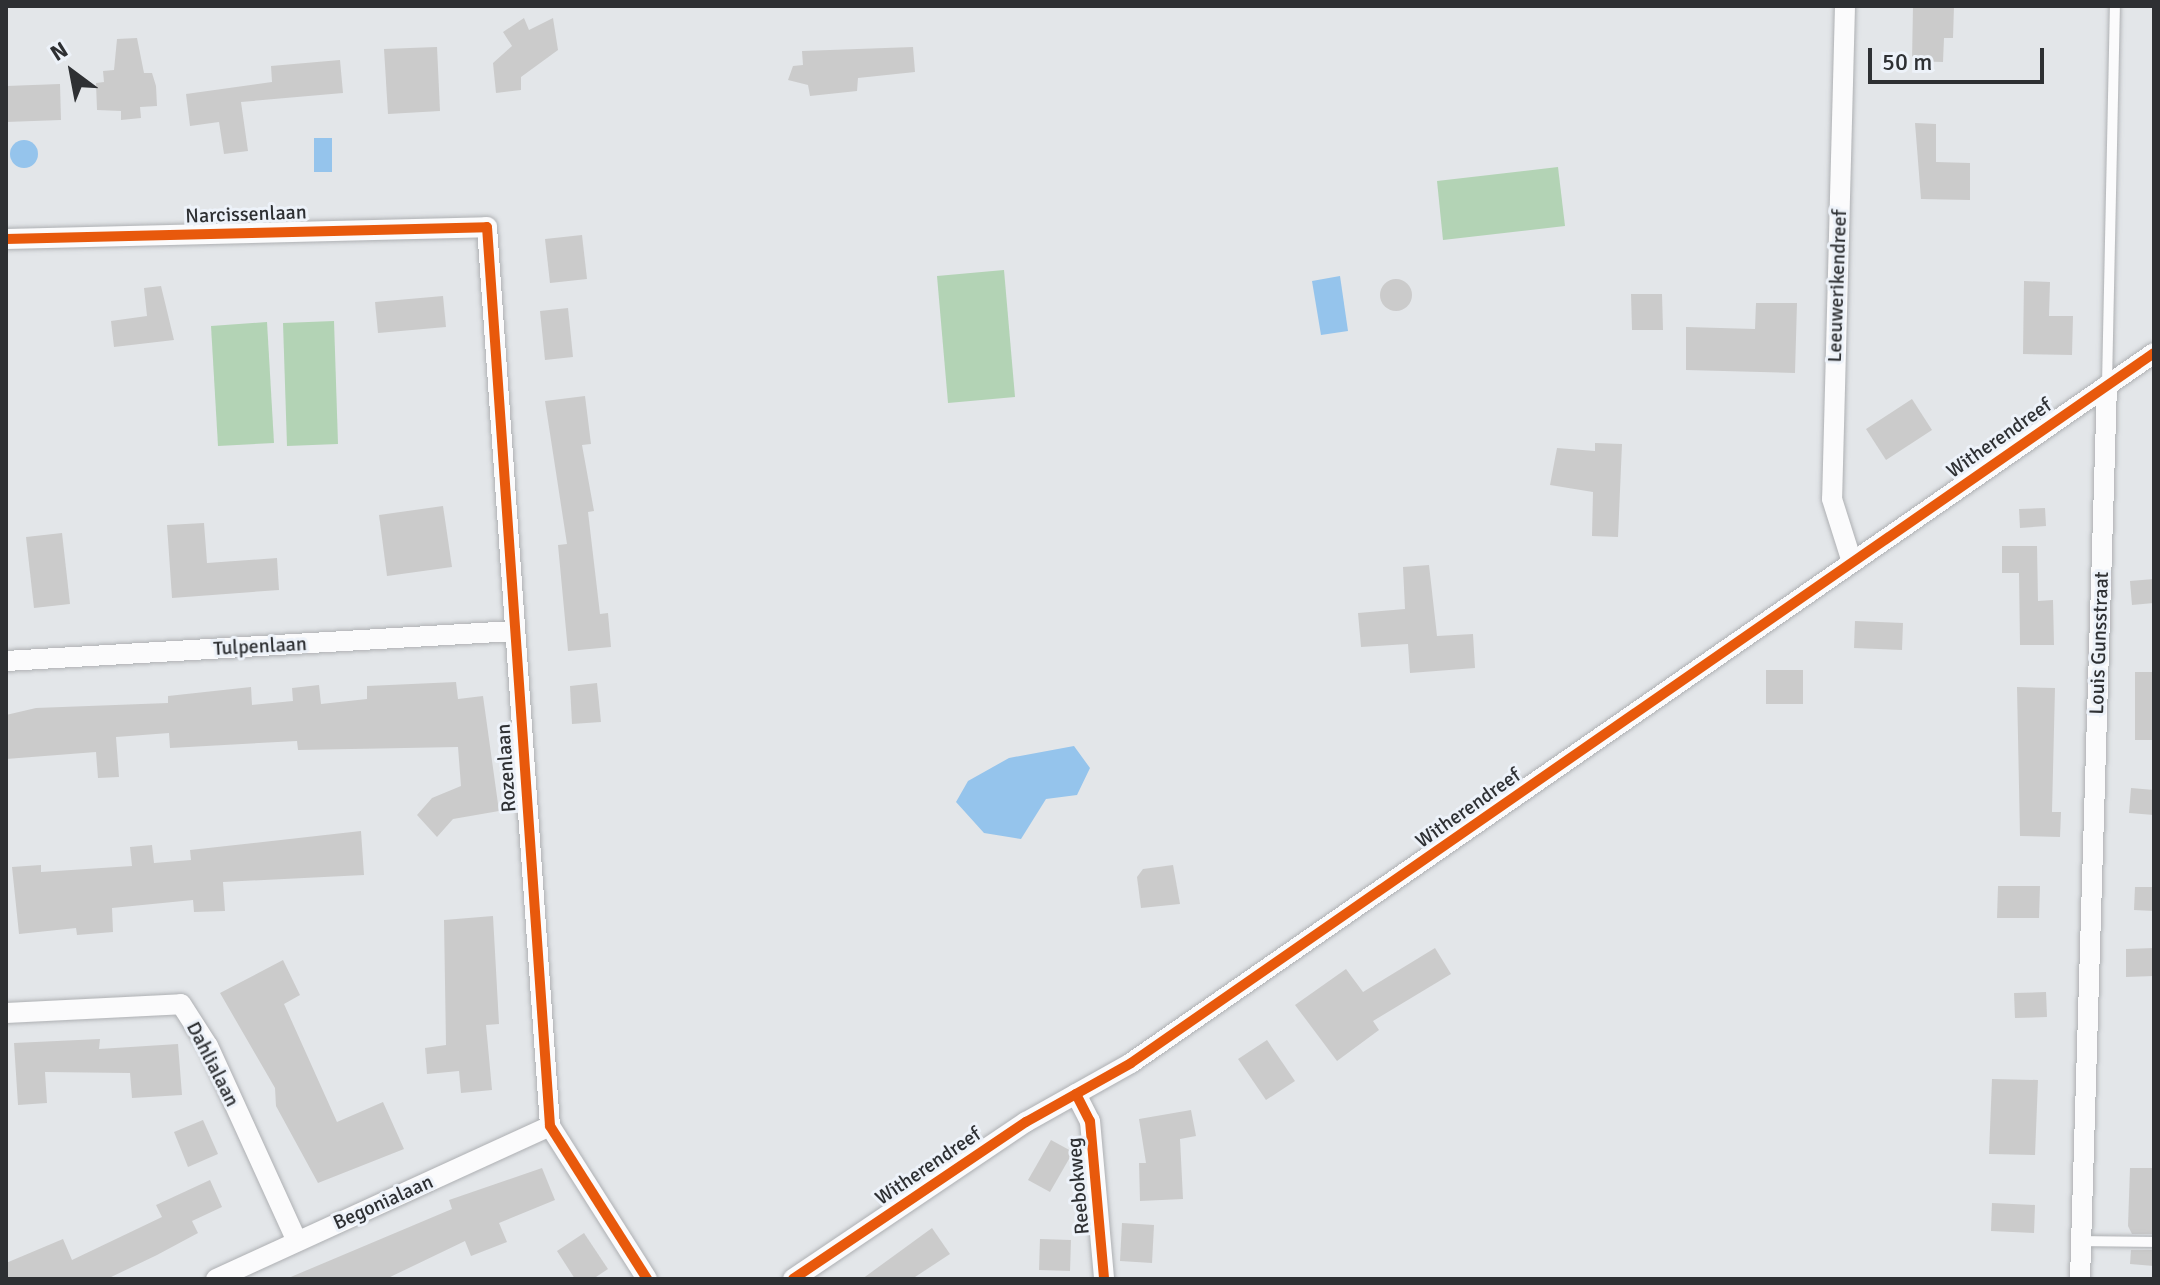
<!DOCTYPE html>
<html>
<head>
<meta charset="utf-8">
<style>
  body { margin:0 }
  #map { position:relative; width:2160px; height:1285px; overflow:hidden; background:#e3e6e9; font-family:Signika,sans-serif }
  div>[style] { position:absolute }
  .green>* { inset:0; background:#b3d3b5 }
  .water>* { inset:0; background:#95c4ec }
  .round { border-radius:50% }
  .building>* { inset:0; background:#cbcbcb }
  .roads { filter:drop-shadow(0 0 2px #aeb0b3) drop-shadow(0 0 2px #aeb0b3) }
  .lane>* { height:10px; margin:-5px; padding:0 5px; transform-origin:5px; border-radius:5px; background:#fbfbfc }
  .street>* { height:20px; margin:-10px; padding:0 10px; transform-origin:10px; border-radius:10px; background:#fbfbfc }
  .cycleway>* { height:10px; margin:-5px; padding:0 5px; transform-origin:5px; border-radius:5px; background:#e8590c }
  span { translate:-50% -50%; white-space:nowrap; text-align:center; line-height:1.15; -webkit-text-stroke:6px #edf2f9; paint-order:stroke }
  .street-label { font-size:20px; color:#2e3033 }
  .frame { position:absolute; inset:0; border:8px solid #2e3033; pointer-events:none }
  .north { position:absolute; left:32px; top:32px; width:80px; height:80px; -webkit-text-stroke:6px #edf2f9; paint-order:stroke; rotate:328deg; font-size:22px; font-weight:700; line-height:32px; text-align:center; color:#2e3033 }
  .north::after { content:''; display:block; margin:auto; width:28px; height:36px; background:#2e3033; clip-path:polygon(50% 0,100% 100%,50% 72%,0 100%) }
  .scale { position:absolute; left:1868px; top:48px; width:176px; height:36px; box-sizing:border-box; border:4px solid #2e3033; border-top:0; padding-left:10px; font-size:24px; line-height:28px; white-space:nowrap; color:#2e3033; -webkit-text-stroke:6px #edf2f9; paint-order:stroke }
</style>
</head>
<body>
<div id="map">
  <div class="green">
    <i style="clip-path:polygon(1558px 167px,1565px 226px,1443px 240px,1437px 181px)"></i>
    <i style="clip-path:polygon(1004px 270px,1015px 397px,948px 403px,937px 276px)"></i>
    <i style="clip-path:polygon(334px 321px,338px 444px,287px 446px,283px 323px)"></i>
    <i style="clip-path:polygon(267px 322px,274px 443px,218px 446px,211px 326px)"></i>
  </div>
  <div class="water">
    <i style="clip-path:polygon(314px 138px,332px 138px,332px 172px,314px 172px)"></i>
    <i class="round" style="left:10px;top:140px;width:28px;height:28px"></i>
    <i style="clip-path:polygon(1340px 276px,1348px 331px,1321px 335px,1312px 281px)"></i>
    <i style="clip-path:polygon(1074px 746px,1090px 768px,1077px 795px,1046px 799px,1021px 839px,984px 833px,956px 802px,968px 781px,1009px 758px)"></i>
  </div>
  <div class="building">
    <i style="clip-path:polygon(1913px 6px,1954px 6px,1953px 38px,1944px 38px,1943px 62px,1912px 61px)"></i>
    <i style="clip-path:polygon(524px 18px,529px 30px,553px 18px,558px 50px,521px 77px,521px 90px,496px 93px,493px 63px,512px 46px,503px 32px)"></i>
    <i style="clip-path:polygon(137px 38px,144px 73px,152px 73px,156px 86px,157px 106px,140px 107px,141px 118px,121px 120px,121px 111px,97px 110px,96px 83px,104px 82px,103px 71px,114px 70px,117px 39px)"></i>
    <i style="clip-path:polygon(437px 47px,440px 111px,388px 114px,384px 49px)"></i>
    <i style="clip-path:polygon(913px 47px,915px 72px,858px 78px,857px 91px,810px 96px,808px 85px,788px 80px,793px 66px,803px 65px,802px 51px)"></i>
    <i style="clip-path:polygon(340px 60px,343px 93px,241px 102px,248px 151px,224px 154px,219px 122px,190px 126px,186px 94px,272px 82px,271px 66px)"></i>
    <i style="clip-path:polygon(60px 84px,61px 120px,6px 122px,6px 86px)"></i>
    <i style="clip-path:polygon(1915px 123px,1936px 124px,1936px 162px,1970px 163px,1970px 200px,1921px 199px)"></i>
    <i style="clip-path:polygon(582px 235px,587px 279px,550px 283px,545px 239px)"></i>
    <i class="round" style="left:1380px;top:279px;width:32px;height:32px"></i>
    <i style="clip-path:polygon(2024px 281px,2050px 282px,2049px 316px,2073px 316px,2072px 355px,2023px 354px)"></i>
    <i style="clip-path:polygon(161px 286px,174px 340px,114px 347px,111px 321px,147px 316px,144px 288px)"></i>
    <i style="clip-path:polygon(1631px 294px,1662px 294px,1663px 330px,1632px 330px)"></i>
    <i style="clip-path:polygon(443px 296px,446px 327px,378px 333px,375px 302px)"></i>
    <i style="clip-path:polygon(1756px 303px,1797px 303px,1795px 373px,1686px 370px,1686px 327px,1755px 329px)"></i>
    <i style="clip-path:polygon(568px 308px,573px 357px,545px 360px,540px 311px)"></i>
    <i style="clip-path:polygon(585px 396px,591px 444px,582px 445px,594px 511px,588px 512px,600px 614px,608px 613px,611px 647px,568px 651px,558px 545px,567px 544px,545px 401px)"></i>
    <i style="clip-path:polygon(1912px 399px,1932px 430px,1886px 460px,1866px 429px)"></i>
    <i style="clip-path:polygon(1595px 443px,1622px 444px,1618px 537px,1592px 536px,1593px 492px,1550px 485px,1557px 448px,1595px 451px)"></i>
    <i style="clip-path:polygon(443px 506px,452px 567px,387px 576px,379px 515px)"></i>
    <i style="clip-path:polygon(2045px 508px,2046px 526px,2020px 528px,2019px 509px)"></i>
    <i style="clip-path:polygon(204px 523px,207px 563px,277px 558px,279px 590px,172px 598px,167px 525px)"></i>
    <i style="clip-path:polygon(62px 533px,70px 604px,34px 608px,26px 537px)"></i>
    <i style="clip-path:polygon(2002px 546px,2037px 546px,2038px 601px,2053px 600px,2054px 645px,2020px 645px,2019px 573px,2002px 573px)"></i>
    <i style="clip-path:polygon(1429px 565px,1437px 636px,1473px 634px,1475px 668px,1410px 673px,1408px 644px,1361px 647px,1358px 613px,1405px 609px,1403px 567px)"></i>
    <i style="clip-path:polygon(2154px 579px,2154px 603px,2132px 605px,2130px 581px)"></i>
    <i style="clip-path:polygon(1855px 621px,1903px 623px,1902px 650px,1854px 648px)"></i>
    <i style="clip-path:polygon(1766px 670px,1803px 670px,1803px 704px,1766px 704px)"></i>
    <i style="clip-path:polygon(2135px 672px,2154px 672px,2154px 740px,2135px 740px)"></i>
    <i style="clip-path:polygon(456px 682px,458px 699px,483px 696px,499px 811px,453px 819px,437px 837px,417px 815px,432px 798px,461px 786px,458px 747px,298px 750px,297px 741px,170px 748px,169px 733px,116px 737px,119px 777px,98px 778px,96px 752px,6px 759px,6px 715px,36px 708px,168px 703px,168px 696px,251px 687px,252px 705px,293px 701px,292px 688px,319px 685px,321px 704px,367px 699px,367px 686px)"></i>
    <i style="clip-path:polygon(597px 683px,601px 722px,572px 724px,570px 686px)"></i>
    <i style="clip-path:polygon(2017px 687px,2055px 688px,2052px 812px,2061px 812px,2060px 837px,2020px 836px)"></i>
    <i style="clip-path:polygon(2131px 788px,2154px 790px,2154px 815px,2129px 813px)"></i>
    <i style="clip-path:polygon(361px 831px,364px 875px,223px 882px,225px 911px,194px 912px,193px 900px,112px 908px,113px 932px,77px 935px,76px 928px,19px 934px,12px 867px,41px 865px,41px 872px,132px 866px,130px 847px,152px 845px,154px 863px,191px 860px,190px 850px)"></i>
    <i style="clip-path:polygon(1173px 865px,1180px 904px,1141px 908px,1137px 877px,1143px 869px)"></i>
    <i style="clip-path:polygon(1998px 886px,2040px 886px,2039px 918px,1997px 918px)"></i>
    <i style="clip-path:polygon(2135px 887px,2154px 887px,2154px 911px,2134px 910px)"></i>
    <i style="clip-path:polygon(493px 916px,499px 1024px,486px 1025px,492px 1090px,461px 1093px,459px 1071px,427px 1074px,425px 1048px,446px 1045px,444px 920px)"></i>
    <i style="clip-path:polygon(1435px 948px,1451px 974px,1373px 1021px,1379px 1030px,1337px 1061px,1295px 1005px,1346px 969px,1363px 992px)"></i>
    <i style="clip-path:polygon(2154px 948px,2154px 976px,2126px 977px,2126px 949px)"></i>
    <i style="clip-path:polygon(283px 960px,300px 995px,284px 1004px,337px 1122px,383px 1102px,404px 1149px,318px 1183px,276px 1106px,275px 1088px,220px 993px)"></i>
    <i style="clip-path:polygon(2046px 992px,2047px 1017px,2015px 1018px,2014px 993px)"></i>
    <i style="clip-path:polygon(100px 1039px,99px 1049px,178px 1044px,182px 1095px,132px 1098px,130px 1073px,45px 1072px,47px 1103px,18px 1105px,14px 1043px)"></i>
    <i style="clip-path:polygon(1267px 1040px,1295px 1081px,1266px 1100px,1238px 1059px)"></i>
    <i style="clip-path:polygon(1992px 1079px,2038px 1080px,2035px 1155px,1989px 1154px)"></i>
    <i style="clip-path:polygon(1191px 1110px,1196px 1136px,1180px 1139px,1183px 1199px,1140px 1201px,1139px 1163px,1146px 1163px,1139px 1119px)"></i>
    <i style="clip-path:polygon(203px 1120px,218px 1154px,188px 1167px,174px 1132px)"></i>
    <i style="clip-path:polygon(1051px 1140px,1073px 1152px,1050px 1192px,1028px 1180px)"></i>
    <i style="clip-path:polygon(542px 1168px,555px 1200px,499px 1223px,507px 1242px,471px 1256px,465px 1241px,386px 1279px,286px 1279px,452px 1209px,449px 1200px)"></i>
    <i style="clip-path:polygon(2130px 1168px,2154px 1168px,2154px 1234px,2132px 1234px,2128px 1226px)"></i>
    <i style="clip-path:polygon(210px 1180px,222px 1207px,192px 1221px,198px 1233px,157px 1255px,107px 1279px,6px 1279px,6px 1263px,63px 1239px,72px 1260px,162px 1217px,156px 1205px)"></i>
    <i style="clip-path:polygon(1992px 1203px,2035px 1205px,2034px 1233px,1991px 1231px)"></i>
    <i style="clip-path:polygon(1122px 1223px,1154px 1225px,1152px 1263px,1120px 1261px)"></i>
    <i style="clip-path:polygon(932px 1228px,950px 1254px,912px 1279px,862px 1279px)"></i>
    <i style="clip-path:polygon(584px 1233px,608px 1269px,593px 1279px,575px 1279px,557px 1251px)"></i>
    <i style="clip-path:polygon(1040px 1239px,1071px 1240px,1070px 1271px,1039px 1270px)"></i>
    <i style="clip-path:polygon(2131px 1250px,2154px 1250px,2154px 1266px,2130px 1264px)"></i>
  </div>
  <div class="roads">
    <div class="lane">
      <i style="left:2107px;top:384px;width:378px;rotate:-88.8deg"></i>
      <i style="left:2081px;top:1241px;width:73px;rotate:0.8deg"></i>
    </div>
    <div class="street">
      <i style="left:1845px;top:6px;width:493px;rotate:91.5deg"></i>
      <i style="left:1832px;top:499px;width:66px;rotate:72.4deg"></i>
      <i style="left:6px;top:239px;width:481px;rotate:-1.4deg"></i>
      <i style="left:487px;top:227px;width:901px;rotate:85.99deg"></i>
      <i style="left:550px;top:1126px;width:181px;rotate:57.6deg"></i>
      <i style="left:6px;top:661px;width:509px;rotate:-3.38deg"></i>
      <i style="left:6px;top:1013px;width:175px;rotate:-2.9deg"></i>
      <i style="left:181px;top:1004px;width:50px;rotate:57.3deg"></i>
      <i style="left:208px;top:1046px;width:214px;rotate:65.5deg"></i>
      <i style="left:1076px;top:1094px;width:30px;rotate:63deg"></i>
      <i style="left:1090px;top:1121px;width:159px;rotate:84.9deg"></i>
      <i style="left:216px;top:1279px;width:367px;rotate:-24.6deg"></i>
      <i style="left:793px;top:1279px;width:281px;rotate:-34deg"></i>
      <i style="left:1026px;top:1122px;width:120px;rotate:-29.3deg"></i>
      <i style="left:1131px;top:1063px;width:1245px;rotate:-34.76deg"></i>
      <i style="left:2080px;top:1279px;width:894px;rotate:-88.27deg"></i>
    </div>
  </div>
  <div class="cycleway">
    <i style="left:6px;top:239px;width:481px;rotate:-1.4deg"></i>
    <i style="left:487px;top:227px;width:901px;rotate:85.99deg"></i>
    <i style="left:550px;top:1126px;width:181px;rotate:57.6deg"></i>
    <i style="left:1076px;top:1094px;width:30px;rotate:63deg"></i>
    <i style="left:1090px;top:1121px;width:159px;rotate:84.9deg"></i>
    <i style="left:793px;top:1279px;width:281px;rotate:-34deg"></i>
    <i style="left:1026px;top:1122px;width:120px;rotate:-29.3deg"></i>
    <i style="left:1131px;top:1063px;width:1245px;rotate:-34.76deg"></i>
  </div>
  <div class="street-label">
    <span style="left:246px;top:214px;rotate:-2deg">Narcissenlaan</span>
    <span style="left:1837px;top:286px;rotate:-88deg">Leeuwerikendreef</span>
    <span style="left:1999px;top:438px;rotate:-35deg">Witherendreef</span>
    <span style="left:2099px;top:643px;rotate:-88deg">Louis Gunsstraat</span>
    <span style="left:260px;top:646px;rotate:-3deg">Tulpenlaan</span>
    <span style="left:506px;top:768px;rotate:-94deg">Rozenlaan</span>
    <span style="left:1468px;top:808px;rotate:-35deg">Witherendreef</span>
    <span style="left:213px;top:1064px;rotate:63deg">Dahlialaan</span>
    <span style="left:928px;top:1166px;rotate:-34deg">Witherendreef</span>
    <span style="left:1078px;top:1186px;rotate:-95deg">Reebokweg</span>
    <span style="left:383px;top:1202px;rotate:-24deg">Begonialaan</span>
  </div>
  <div class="frame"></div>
  <div class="north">N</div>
  <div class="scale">50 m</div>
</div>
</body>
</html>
